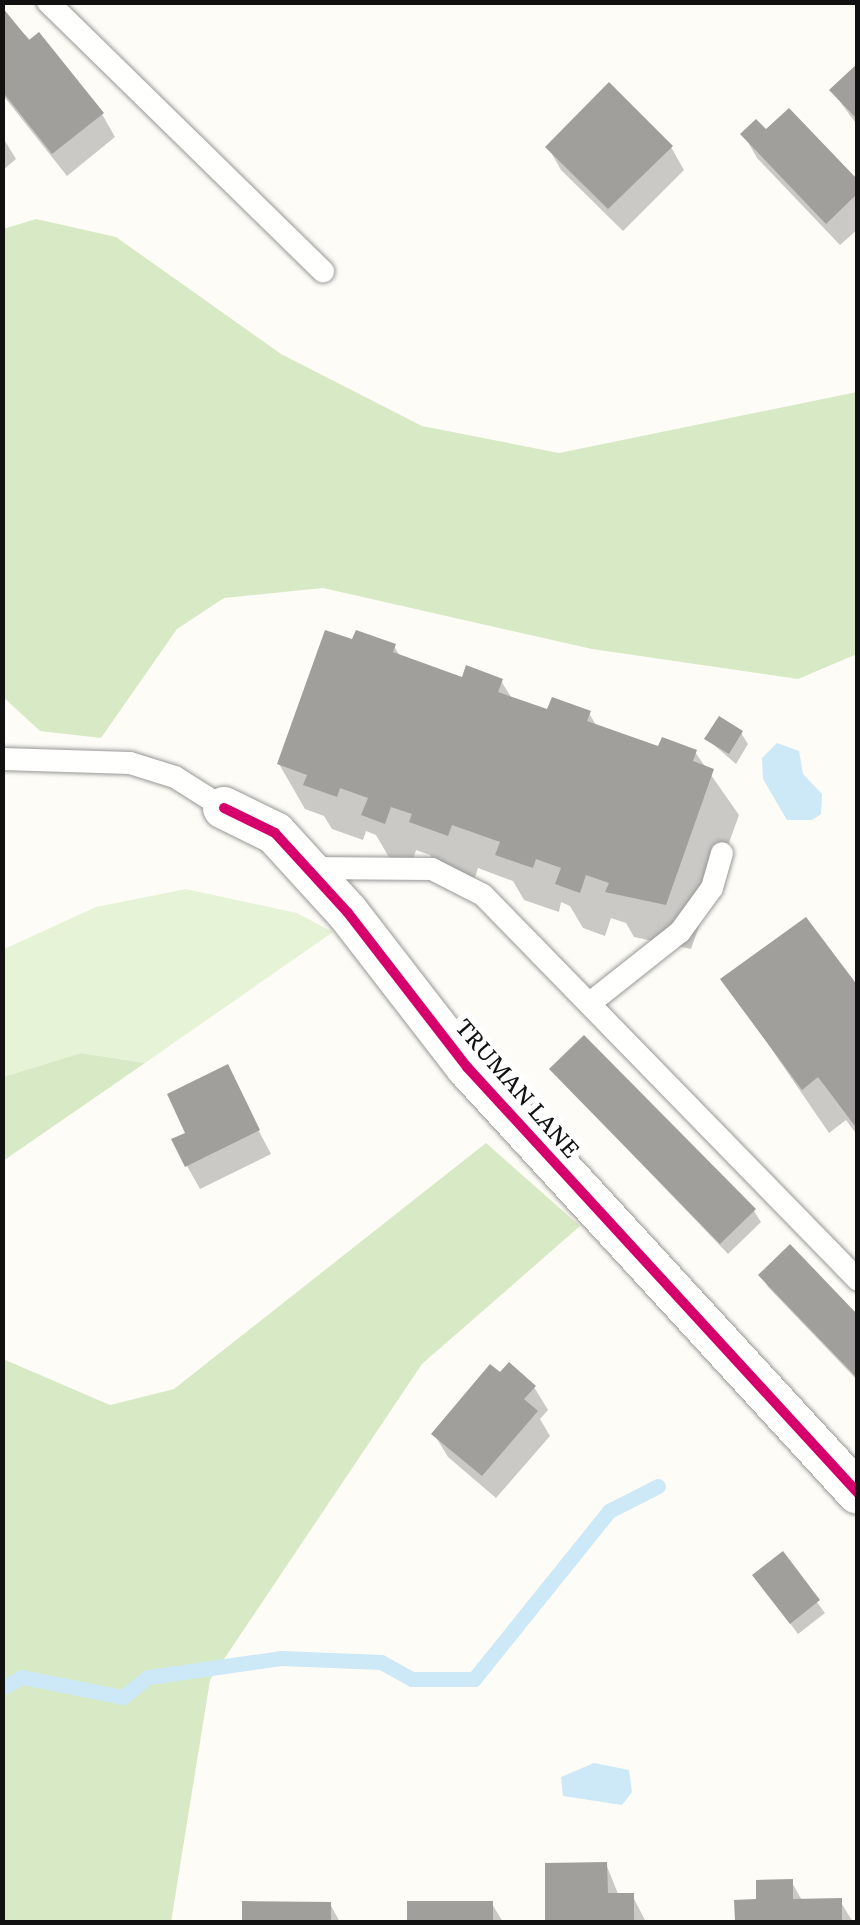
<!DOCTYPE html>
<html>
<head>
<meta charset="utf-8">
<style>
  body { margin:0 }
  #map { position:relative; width:860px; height:1925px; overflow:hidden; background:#fdfcf7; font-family:"Crimson Pro",serif }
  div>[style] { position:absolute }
  .green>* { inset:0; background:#e7f3d7 }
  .forest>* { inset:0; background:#d8eac5 }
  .water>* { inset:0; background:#cde8f7 }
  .shadow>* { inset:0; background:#0003 }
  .stream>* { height:15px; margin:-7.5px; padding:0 7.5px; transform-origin:7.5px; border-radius:7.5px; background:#cde8f7 }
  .building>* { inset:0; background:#a19f9c }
  .roads { filter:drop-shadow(0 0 2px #979795) drop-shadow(0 0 2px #979795) }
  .service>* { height:22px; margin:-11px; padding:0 11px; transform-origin:11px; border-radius:11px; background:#fffffe }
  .minor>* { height:42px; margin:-21px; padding:0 21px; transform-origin:21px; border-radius:21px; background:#fffffe }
  .cycleway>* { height:10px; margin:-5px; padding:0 5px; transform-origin:5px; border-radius:5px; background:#d6006c }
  span { translate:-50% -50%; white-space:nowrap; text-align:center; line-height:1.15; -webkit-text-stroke:10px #fff; paint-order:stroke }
  .street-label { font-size:28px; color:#111 }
  .frame { position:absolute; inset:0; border:5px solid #111; pointer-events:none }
</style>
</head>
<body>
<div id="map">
  <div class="green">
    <i style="clip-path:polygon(186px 889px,297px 913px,333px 932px,145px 1063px,81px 1053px,3px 1077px,2px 950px,96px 907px)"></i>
  </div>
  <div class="forest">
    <i style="clip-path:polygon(36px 219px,116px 237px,281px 354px,422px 426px,559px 453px,857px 392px,857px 654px,798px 679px,592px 649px,323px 588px,224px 598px,177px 629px,101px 738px,40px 731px,2px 696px,3px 229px)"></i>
    <i style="clip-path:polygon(81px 1053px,145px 1063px,3px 1161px,3px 1077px)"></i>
    <i style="clip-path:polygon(486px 1143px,580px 1226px,422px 1364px,210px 1680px,171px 1922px,3px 1922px,3px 1359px,110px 1405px,174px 1389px)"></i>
  </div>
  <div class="water">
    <i style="clip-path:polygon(777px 743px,799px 751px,803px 774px,822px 794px,821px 814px,812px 820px,787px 820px,763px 779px,762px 758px)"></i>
    <i style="clip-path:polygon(594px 1763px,629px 1770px,632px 1792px,622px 1805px,563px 1796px,561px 1777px)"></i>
  </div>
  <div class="shadow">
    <i style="clip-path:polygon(2px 11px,102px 114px,115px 137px,67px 176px,2px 94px)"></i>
    <i style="clip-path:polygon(858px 66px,858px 126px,832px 91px)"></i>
    <i style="clip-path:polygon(766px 133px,858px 183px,858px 229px,840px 245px,757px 158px,744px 135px)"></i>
    <i style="clip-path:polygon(2px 136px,16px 159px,2px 171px)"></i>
    <i style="clip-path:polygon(548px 147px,671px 147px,684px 170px,623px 231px,561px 170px)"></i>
    <i style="clip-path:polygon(354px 642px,394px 646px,401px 658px,463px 680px,501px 681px,513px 700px,548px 713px,589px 713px,597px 727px,660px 750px,695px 752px,739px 815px,691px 949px,634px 937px,626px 923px,611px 918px,605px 936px,583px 928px,570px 906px,561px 902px,559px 912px,524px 900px,513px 881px,478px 868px,474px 880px,437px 867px,430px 855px,416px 850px,411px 867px,390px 859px,376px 835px,366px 831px,363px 840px,332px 829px,324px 816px,305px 809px,279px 764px)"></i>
    <i style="clip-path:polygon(741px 733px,748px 744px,736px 764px,707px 739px)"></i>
    <i style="clip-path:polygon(724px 980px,858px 991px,858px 1136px,846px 1120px,829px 1133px)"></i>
    <i style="clip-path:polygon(552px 1070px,754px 1211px,761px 1222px,728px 1254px)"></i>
    <i style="clip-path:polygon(236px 1088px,271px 1154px,200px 1189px,187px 1166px,189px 1134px)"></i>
    <i style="clip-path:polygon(761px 1275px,858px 1318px,858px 1381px,768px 1287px)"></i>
    <i style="clip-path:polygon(534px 1387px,548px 1410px,540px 1419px,550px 1436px,496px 1498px,448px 1457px,434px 1434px)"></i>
    <i style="clip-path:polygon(782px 1555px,825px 1613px,798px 1634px,755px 1576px)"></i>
    <i style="clip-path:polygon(606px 1864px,619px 1896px,632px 1895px,646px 1922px,548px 1922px,547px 1865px)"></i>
    <i style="clip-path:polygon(791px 1881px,803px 1902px,840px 1901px,853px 1922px,737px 1922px,737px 1902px,759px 1902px)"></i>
    <i style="clip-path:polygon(245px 1904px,330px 1904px,340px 1922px,245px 1922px)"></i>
    <i style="clip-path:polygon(410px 1904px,492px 1904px,503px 1922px,409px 1922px)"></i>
  </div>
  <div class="stream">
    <i style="left:2px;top:1688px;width:23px;rotate:-29deg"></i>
    <i style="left:22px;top:1677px;width:103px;rotate:11.2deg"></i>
    <i style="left:123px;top:1697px;width:32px;rotate:-39deg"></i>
    <i style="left:148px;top:1677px;width:134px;rotate:-8.1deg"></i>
    <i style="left:281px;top:1658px;width:100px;rotate:2.3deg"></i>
    <i style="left:381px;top:1662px;width:35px;rotate:29deg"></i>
    <i style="left:412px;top:1679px;width:62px"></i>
    <i style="left:474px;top:1679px;width:216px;rotate:-51.2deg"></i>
    <i style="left:609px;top:1511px;width:55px;rotate:-27deg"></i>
  </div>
  <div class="building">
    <i style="clip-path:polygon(2px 7px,29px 40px,39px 32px,104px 113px,52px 154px,2px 91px)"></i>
    <i style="clip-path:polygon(858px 63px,858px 120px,829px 90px)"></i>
    <i style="clip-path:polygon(609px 82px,673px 146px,608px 209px,545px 147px)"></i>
    <i style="clip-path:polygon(789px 108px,858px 180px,858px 193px,826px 224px,740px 134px,756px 119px,766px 129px)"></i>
    <i style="clip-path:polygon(325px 630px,352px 639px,356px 630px,396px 644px,393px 652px,462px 677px,466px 665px,503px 679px,498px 692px,547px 709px,552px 697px,591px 711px,587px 721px,658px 746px,662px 737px,697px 750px,693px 761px,714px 769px,666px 905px,605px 892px,609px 883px,586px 875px,580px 893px,555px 884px,561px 868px,536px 859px,533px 868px,495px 855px,500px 842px,452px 825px,448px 836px,409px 822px,412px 814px,391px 807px,385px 824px,361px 815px,368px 798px,340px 788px,337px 797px,303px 785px,307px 775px,277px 764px)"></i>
    <i style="clip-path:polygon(719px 716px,743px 731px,729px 754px,704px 739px)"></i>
    <i style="clip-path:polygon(806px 917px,858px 986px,858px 1130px,818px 1077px,802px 1090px,720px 979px)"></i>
    <i style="clip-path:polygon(584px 1035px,756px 1209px,720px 1244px,549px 1069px)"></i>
    <i style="clip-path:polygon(228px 1064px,260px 1130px,185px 1167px,171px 1139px,185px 1133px,167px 1094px)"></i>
    <i style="clip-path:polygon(790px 1244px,858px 1315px,858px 1379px,758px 1275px)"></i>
    <i style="clip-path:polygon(509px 1362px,536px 1386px,524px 1399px,538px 1411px,482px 1476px,431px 1434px,490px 1364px,500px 1372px)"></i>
    <i style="clip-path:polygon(783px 1551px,820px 1600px,790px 1624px,752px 1575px)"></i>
    <i style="clip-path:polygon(607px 1862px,608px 1893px,634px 1893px,634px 1922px,545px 1922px,545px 1863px)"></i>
    <i style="clip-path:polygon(793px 1879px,793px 1899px,842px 1898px,842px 1922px,735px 1922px,734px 1900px,756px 1899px,756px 1880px)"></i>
    <i style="clip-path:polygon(242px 1901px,331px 1902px,331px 1922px,242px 1922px)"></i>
    <i style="clip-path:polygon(407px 1901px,493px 1901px,493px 1922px,407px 1922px)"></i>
  </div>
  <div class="roads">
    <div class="service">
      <i style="left:48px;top:2px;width:385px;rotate:44.4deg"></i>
      <i style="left:2px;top:759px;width:128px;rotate:1.8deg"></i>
      <i style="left:130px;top:763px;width:47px;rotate:17.3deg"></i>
      <i style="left:175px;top:777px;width:58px;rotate:32.3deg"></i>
      <i style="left:308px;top:868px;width:124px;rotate:0.5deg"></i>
      <i style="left:432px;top:869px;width:57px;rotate:27deg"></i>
      <i style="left:483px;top:895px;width:537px;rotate:45.75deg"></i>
      <i style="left:590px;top:1003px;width:115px;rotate:-38.3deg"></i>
      <i style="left:680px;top:932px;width:54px;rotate:-54deg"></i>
      <i style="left:712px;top:888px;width:36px;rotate:-74deg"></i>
    </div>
    <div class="minor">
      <i style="left:224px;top:808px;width:57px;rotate:26.1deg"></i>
      <i style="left:275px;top:833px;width:108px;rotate:47.6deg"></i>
      <i style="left:348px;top:913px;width:195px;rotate:52.3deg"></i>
      <i style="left:467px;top:1067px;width:578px;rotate:47.45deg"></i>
    </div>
  </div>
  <div class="cycleway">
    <i style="left:224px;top:808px;width:57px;rotate:26.1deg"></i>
    <i style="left:275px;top:833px;width:108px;rotate:47.6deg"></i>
    <i style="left:348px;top:913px;width:195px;rotate:52.3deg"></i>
    <i style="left:467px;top:1067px;width:578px;rotate:47.45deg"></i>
  </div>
  <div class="street-label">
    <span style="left:518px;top:1088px;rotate:49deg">TRUMAN LANE</span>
  </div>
  <div class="frame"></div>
</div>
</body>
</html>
